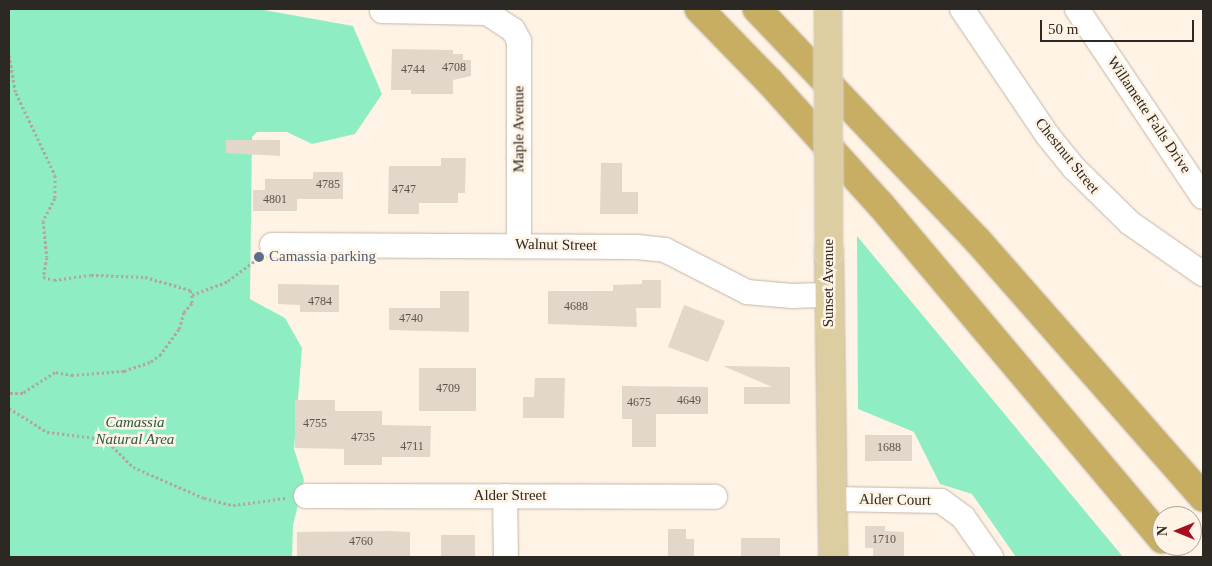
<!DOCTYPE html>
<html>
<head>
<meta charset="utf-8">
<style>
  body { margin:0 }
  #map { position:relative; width:1212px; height:566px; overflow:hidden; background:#fef3e4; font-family:Georgia,serif }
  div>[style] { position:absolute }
  .green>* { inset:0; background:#8eedc2 }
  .building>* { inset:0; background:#e2d7c9 }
  .path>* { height:3px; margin-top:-1.5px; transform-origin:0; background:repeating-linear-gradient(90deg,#b0a89c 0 2.5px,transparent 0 5px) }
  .roads { filter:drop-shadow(0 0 1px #c1b7a9) drop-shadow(0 0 1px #c1b7a9) }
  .minor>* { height:24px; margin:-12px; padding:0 12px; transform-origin:12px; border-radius:12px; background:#fff }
  .major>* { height:28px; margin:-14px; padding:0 14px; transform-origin:14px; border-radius:14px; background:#ddcea1 }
  .highway>* { height:28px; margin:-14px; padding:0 14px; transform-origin:14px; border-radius:14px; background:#c7ae62 }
  .bridges { filter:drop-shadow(0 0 1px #d9d8d7) drop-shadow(0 0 1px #d9d8d7) }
  .major-bridge>* { height:28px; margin:-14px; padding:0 14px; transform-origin:14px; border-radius:14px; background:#ddcea1 }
  .dots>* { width:14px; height:14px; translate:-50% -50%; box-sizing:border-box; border:2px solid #fef3e4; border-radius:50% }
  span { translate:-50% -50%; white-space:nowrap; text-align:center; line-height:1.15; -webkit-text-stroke:5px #fef3e4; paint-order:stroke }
  .number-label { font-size:12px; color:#5a544c }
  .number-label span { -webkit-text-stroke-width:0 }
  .street-label { font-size:15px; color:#2c2823 }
  .service-label { font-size:15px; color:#4e5e75 }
  .left { translate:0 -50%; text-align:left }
  .park-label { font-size:15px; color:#2a5945; font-style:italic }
  .frame { position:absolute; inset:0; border:10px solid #2c2823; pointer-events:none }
  .north { position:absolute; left:1152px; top:506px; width:50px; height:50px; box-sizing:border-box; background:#fef3e4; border:1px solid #aaa297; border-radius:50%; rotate:270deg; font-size:14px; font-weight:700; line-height:20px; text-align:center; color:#2c2823 }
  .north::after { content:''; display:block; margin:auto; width:18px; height:22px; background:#a60e1d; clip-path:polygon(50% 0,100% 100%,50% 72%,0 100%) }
  .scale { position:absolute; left:1040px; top:20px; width:154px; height:22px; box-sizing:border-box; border:2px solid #2c2823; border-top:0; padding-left:6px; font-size:15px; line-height:18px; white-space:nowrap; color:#2c2823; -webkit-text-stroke:4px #fef3e4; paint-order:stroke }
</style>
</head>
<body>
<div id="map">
  <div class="green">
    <i style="clip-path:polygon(9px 9px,258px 9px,353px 26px,382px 94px,355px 134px,312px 144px,287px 132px,257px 132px,252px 137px,250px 299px,285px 318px,302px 348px,294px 449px,304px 480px,293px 525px,292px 557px,9px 557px)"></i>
    <i style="clip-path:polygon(857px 236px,1123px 557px,1016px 557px,972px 494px,940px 484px,914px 432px,858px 409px)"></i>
  </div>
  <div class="building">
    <i style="clip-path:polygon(392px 49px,453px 50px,453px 54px,463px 54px,463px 60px,471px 60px,471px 76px,453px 80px,453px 94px,411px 94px,411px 90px,391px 90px)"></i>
    <i style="clip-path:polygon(226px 140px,280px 140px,280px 156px,226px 153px)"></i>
    <i style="clip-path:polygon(441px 158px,466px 158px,465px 193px,458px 193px,458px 203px,419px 203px,419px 214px,388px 214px,389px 166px,441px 166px)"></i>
    <i style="clip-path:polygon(601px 163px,622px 163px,622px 192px,638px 192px,638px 214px,600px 214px)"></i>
    <i style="clip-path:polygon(313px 172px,343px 172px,343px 199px,297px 199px,297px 211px,253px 211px,253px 190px,265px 190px,265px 179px,313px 179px)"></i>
    <i style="clip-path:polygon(642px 280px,661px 280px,661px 308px,636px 308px,637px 327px,548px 324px,548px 291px,613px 291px,613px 285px,642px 284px)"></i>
    <i style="clip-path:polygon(278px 284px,339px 285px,339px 312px,300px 312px,300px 305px,278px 304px)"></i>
    <i style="clip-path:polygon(440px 291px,469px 291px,469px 332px,389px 330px,389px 308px,440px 308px)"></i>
    <i style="clip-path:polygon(684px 305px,725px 321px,708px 362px,668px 347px)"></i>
    <i style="clip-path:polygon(723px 366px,790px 367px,790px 404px,744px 404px,744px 387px,772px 387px)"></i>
    <i style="clip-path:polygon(419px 368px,476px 368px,476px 411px,419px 411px)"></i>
    <i style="clip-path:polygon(535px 378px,565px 378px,564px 418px,523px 418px,523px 397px,534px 397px)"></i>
    <i style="clip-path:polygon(622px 386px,708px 387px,708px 414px,656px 414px,656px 447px,632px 447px,632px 419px,622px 419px)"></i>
    <i style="clip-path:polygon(295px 400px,335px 400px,335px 411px,382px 411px,382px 425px,431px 426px,430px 457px,382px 457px,382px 465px,344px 465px,344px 449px,295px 448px)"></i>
    <i style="clip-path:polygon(865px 435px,912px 435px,912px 461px,865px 461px)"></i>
    <i style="clip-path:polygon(865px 526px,885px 526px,885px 531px,904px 532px,904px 557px,873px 557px,873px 548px,865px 548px)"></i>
    <i style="clip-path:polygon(668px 529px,686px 529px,686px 539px,694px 539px,694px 557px,668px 557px)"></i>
    <i style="clip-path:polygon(389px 531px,410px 532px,410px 557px,297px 557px,297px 532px)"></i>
    <i style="clip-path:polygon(441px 535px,475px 535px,475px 557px,441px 557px)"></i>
    <i style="clip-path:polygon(741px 538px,780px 538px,780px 557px,741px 557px)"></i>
  </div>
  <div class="path">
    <i style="left:9px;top:55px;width:39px;rotate:80deg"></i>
    <i style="left:16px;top:93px;width:91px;rotate:64.6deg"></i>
    <i style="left:55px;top:175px;width:23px;rotate:90deg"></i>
    <i style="left:55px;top:198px;width:26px;rotate:118deg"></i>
    <i style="left:43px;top:221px;width:36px;rotate:84deg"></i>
    <i style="left:47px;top:257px;width:20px;rotate:101deg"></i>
    <i style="left:43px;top:277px;width:11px;rotate:15deg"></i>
    <i style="left:54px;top:280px;width:37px;rotate:-8deg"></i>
    <i style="left:91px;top:275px;width:54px;rotate:2.1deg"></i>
    <i style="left:145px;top:277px;width:47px;rotate:16.1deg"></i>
    <i style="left:190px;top:290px;width:5px;rotate:68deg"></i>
    <i style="left:192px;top:295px;width:8px;rotate:90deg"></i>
    <i style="left:192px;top:303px;width:12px;rotate:132deg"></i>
    <i style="left:184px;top:312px;width:18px;rotate:106deg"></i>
    <i style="left:179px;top:329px;width:31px;rotate:126deg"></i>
    <i style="left:161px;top:354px;width:14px;rotate:144deg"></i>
    <i style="left:150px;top:362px;width:28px;rotate:161deg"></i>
    <i style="left:124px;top:371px;width:51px;rotate:175.5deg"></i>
    <i style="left:73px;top:375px;width:18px;rotate:-171deg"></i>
    <i style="left:55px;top:372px;width:38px;rotate:147deg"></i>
    <i style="left:23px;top:393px;width:14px;rotate:180deg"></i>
    <i style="left:192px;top:295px;width:39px;rotate:-21deg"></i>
    <i style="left:228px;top:281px;width:36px;rotate:-37deg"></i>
    <i style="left:9px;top:408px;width:45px;rotate:32.3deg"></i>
    <i style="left:47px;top:432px;width:58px;rotate:6.9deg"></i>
    <i style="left:105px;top:439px;width:40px;rotate:45deg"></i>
    <i style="left:133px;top:467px;width:77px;rotate:23.6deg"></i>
    <i style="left:204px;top:498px;width:30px;rotate:14deg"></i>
    <i style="left:233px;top:505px;width:53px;rotate:-7.5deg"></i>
  </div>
  <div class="roads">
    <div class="minor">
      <i style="left:962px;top:9px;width:153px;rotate:55.9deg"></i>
      <i style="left:1048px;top:136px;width:41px;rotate:50.9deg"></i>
      <i style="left:1074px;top:168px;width:78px;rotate:44.5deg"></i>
      <i style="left:1130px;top:223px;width:89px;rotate:34.9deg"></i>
      <i style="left:1077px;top:9px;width:226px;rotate:56.2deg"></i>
      <i style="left:382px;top:11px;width:105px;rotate:1.1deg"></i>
      <i style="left:487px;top:13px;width:31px;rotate:33deg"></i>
      <i style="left:513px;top:30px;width:13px;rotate:61deg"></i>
      <i style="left:519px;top:41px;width:203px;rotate:90deg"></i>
      <i style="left:272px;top:245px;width:365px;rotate:0.3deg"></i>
      <i style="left:637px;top:247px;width:28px;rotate:6deg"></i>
      <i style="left:665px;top:250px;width:92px;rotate:27.1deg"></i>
      <i style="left:747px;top:292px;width:45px;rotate:5.1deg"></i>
      <i style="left:792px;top:296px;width:37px;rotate:-2deg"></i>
      <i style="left:306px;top:496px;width:409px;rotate:0.1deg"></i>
      <i style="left:505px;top:496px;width:61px;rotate:89.1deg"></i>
      <i style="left:833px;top:499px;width:108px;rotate:1.1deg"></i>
      <i style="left:941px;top:501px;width:27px;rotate:36deg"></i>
      <i style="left:963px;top:517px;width:49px;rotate:55deg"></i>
    </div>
    <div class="major">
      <i style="left:829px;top:252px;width:305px;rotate:89.2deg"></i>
    </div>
    <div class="highway">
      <i style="left:699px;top:9px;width:102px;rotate:45.8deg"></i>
      <i style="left:770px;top:82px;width:164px;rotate:48deg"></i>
      <i style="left:880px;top:204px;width:438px;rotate:49.9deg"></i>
      <i style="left:757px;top:9px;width:320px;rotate:46.4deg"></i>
      <i style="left:978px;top:241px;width:341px;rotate:48.7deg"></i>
    </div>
  </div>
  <div class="bridges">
    <div class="major-bridge">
      <i style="left:828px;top:9px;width:243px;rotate:89.8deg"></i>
    </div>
  </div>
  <div class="dots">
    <i style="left:259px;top:257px;background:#5c6f8a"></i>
  </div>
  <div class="number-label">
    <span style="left:454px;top:68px">4708</span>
    <span style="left:413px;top:70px">4744</span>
    <span style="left:328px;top:185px">4785</span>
    <span style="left:404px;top:190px">4747</span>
    <span style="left:275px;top:200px">4801</span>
    <span style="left:320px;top:302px">4784</span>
    <span style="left:576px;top:307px">4688</span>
    <span style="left:411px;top:319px">4740</span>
    <span style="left:448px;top:389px">4709</span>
    <span style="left:689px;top:401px">4649</span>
    <span style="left:639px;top:403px">4675</span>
    <span style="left:315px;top:424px">4755</span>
    <span style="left:363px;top:438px">4735</span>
    <span style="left:412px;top:447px">4711</span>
    <span style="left:889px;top:448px">1688</span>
    <span style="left:884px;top:540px">1710</span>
    <span style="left:361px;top:542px">4760</span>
  </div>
  <div class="street-label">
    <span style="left:1149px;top:115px;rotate:56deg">Willamette Falls Drive</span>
    <span style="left:519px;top:129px;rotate:-90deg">Maple Avenue</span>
    <span style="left:1067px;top:156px;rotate:51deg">Chestnut Street</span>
    <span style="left:556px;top:245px;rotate:1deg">Walnut Street</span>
    <span style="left:829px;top:283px;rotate:-90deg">Sunset Avenue</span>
    <span style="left:510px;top:496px">Alder Street</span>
    <span style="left:895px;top:500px;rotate:1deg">Alder Court</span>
  </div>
  <div class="service-label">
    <span class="left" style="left:269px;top:257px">Camassia parking</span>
  </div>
  <div class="park-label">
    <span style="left:135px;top:431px">Camassia<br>Natural Area</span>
  </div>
  <div class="frame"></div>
  <div class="north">N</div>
  <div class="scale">50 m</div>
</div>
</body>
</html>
